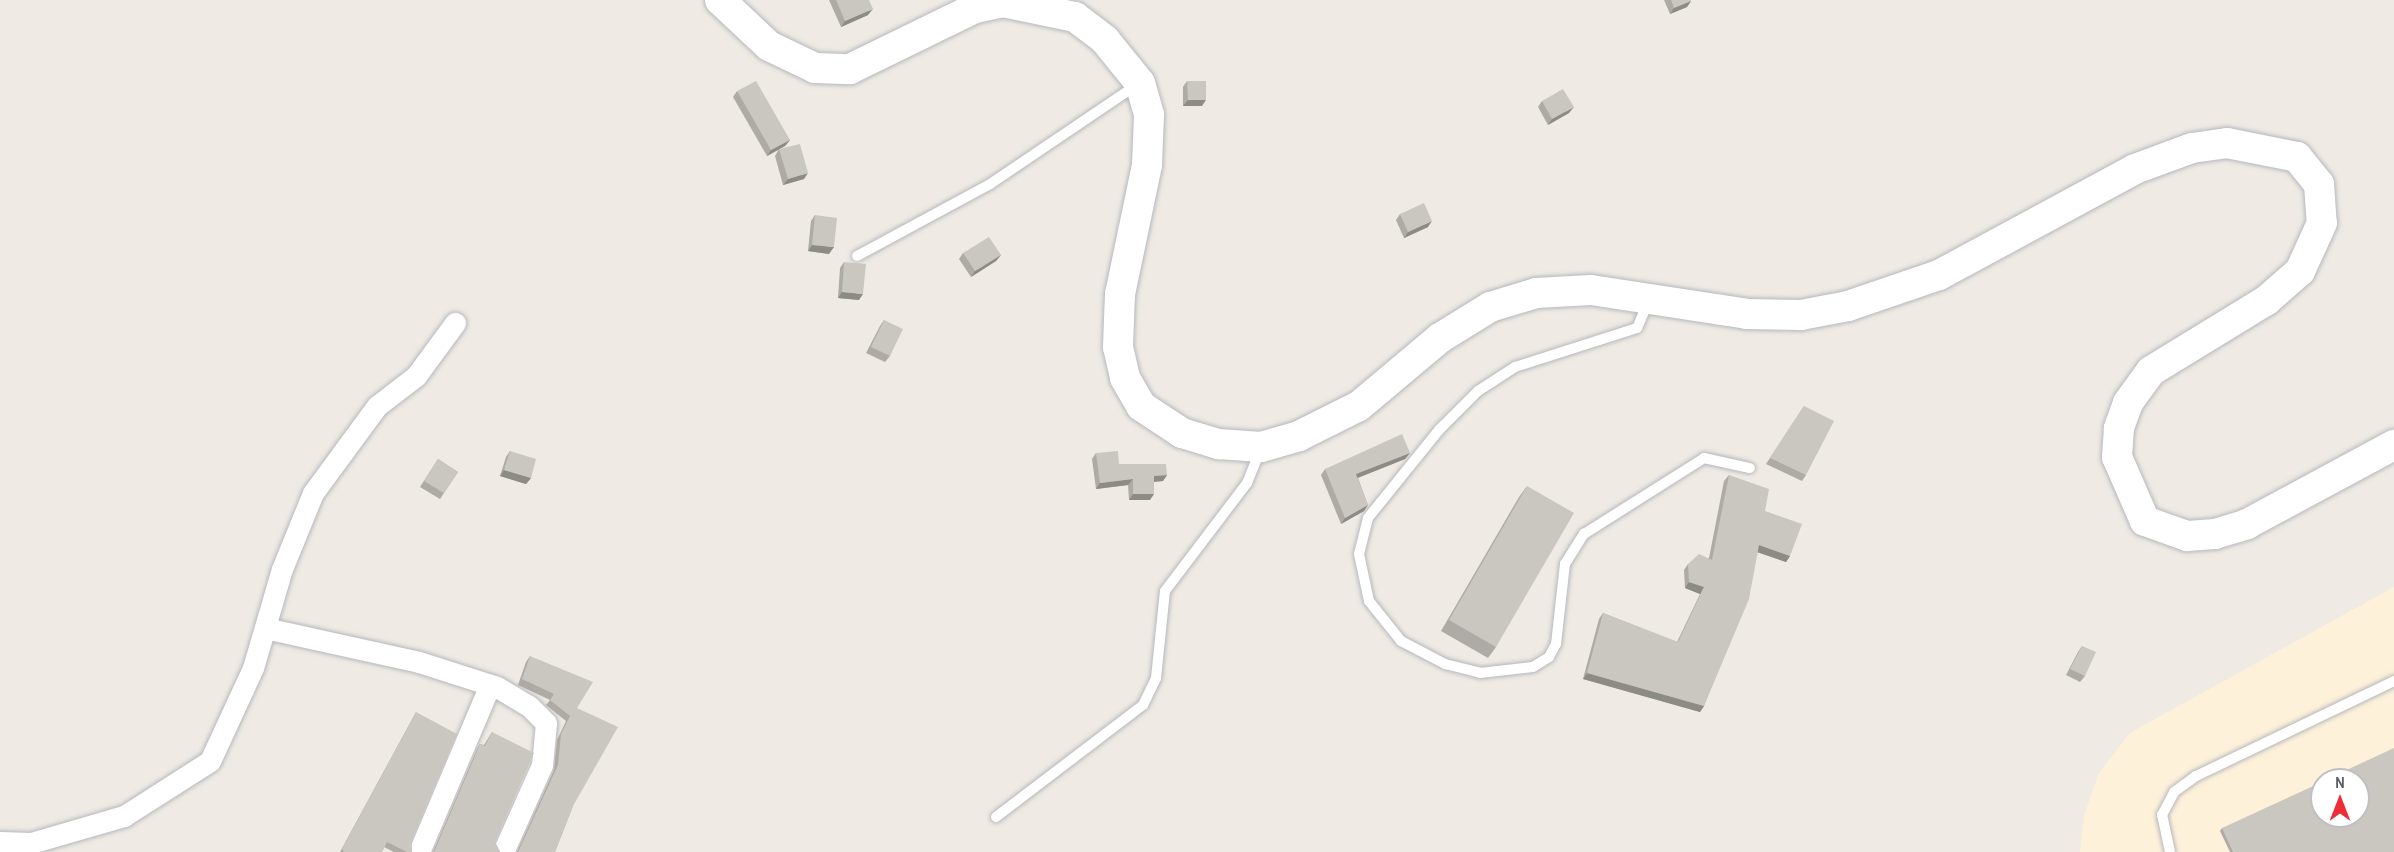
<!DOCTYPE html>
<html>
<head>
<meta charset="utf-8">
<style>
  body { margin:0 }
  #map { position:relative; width:2394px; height:852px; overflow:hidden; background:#efebe4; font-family:"Archivo Narrow",sans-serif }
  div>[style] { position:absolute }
  .commercial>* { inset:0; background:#fef1da }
  .roads { filter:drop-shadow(0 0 2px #b5b8bc) drop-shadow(0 0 2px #b5b8bc) }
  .lane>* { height:10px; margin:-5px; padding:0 5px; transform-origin:5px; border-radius:5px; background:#fff }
  .street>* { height:21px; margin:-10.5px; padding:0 10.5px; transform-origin:10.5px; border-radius:10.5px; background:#fff }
  .secondary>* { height:30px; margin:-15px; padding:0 15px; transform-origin:15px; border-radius:15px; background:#fff }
  .wall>* { inset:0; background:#aeaaa5 }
  .shaded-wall>* { inset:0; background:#8d8b86 }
  .building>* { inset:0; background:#cac6c0 }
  span { translate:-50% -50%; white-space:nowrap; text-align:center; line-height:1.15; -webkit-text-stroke:4.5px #fff; paint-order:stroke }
  .north { position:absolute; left:2310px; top:768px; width:60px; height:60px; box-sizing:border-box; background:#fff; border:2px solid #bec0c1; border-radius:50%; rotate:0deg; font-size:16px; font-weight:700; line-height:24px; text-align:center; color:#5c6165 }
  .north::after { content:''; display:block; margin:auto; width:21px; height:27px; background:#ed2d37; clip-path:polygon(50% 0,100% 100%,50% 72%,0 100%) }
</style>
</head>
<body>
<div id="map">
  <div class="commercial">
    <i style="clip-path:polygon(evenodd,2394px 587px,2394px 852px,2080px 852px,2084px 815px,2099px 773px,2130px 733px,2394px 587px,2322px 780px,2358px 780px,2358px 816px,2322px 816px,2322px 780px)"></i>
  </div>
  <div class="roads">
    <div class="lane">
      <i style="left:857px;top:256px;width:151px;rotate:-28.4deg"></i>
      <i style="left:990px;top:184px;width:177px;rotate:-34deg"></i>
      <i style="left:1649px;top:300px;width:30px;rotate:113deg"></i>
      <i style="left:1637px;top:328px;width:128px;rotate:162.3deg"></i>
      <i style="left:1515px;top:367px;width:44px;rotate:147deg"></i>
      <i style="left:1478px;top:391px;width:55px;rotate:135deg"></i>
      <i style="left:1439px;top:430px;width:113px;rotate:128.9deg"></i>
      <i style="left:1368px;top:518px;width:37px;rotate:104deg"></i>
      <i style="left:1359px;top:554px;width:48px;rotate:78deg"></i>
      <i style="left:1369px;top:601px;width:51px;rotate:51.3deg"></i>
      <i style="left:1401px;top:641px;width:50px;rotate:27.6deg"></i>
      <i style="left:1445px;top:664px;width:36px;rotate:14deg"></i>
      <i style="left:1480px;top:673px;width:53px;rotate:-6.5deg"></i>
      <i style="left:1533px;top:667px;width:19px;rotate:-32deg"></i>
      <i style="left:1549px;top:657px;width:15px;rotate:-62deg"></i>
      <i style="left:1556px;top:644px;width:81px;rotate:-83.6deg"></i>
      <i style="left:1565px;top:564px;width:36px;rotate:-58deg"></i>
      <i style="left:1584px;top:534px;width:142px;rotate:-32.3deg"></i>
      <i style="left:1704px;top:458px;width:47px;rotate:12.3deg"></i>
      <i style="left:996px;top:817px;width:185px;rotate:-37.3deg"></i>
      <i style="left:1143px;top:705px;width:30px;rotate:-64deg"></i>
      <i style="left:1156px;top:678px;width:87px;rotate:-84.1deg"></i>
      <i style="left:1165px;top:591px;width:136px;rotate:-52.8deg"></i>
      <i style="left:1247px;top:483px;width:35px;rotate:-68deg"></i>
      <i style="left:2170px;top:852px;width:38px;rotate:-102deg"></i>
      <i style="left:2162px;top:815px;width:26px;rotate:-62deg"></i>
      <i style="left:2174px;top:792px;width:27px;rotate:-36deg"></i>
      <i style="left:2196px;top:776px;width:220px;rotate:-25.6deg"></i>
    </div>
    <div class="street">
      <i style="left:265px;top:628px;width:158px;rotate:12.4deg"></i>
      <i style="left:419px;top:662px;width:82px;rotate:17.8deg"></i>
      <i style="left:497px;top:687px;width:37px;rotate:31deg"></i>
      <i style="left:529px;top:706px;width:24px;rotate:45deg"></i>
      <i style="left:546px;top:723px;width:42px;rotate:95.4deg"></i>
      <i style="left:542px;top:765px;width:95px;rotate:114.1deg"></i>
      <i style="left:0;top:842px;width:31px;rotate:2deg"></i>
      <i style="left:31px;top:843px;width:97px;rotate:-16.2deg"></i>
      <i style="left:124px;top:816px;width:102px;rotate:-32.6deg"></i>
      <i style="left:210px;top:761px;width:102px;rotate:-65.2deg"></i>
      <i style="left:253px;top:668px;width:103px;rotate:-73.7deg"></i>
      <i style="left:282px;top:569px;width:82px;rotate:-67.8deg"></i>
      <i style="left:313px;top:493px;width:108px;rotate:-53.7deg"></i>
      <i style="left:377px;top:406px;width:49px;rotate:-37.6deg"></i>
      <i style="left:416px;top:376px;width:66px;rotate:-53.7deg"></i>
      <i style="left:419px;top:852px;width:181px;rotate:-67deg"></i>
    </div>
    <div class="secondary">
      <i style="left:720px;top:0;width:67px;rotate:43.2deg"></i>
      <i style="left:769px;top:46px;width:51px;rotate:25.6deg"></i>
      <i style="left:815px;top:68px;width:35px;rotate:2deg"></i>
      <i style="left:850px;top:69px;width:139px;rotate:-26deg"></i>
      <i style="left:975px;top:8px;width:29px;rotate:-12deg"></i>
      <i style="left:1003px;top:2px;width:74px;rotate:11.8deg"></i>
      <i style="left:1075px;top:17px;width:38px;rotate:37deg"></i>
      <i style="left:1105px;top:40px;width:55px;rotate:50.9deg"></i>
      <i style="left:1140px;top:83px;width:33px;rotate:74deg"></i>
      <i style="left:1149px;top:115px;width:50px;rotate:92.3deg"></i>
      <i style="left:1147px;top:165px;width:132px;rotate:101.8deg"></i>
      <i style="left:1120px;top:294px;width:53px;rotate:92.2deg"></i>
      <i style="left:1118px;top:347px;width:32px;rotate:77deg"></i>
      <i style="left:1125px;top:378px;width:32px;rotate:60deg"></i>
      <i style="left:1141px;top:406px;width:49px;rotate:33.4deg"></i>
      <i style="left:1182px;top:433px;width:39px;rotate:17deg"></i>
      <i style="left:1219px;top:444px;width:42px;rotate:4.1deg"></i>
      <i style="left:1261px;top:447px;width:40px;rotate:-16deg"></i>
      <i style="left:1299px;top:436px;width:67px;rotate:-26.6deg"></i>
      <i style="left:1359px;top:406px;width:106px;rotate:-40deg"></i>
      <i style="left:1440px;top:338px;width:59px;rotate:-31.8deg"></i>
      <i style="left:1490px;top:307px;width:48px;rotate:-16.9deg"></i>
      <i style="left:1536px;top:293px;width:55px;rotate:-3.1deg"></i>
      <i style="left:1591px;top:290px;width:158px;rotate:8.7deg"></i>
      <i style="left:1747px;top:314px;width:54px;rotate:1.1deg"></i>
      <i style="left:1801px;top:315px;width:48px;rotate:-10.8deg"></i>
      <i style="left:1848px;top:306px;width:96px;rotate:-18.8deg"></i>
      <i style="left:1939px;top:275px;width:223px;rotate:-28.4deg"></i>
      <i style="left:2135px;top:169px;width:61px;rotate:-20.2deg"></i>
      <i style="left:2192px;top:148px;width:35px;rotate:-8deg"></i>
      <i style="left:2227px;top:143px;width:71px;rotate:11.3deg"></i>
      <i style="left:2297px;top:157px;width:35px;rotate:51deg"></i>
      <i style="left:2319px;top:184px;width:39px;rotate:86deg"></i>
      <i style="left:2322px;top:223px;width:53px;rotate:114.6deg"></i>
      <i style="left:2300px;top:271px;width:44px;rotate:138.7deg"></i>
      <i style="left:2267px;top:300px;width:136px;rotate:148.5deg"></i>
      <i style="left:2151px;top:371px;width:39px;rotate:126deg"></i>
      <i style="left:2128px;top:403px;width:27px;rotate:110deg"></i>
      <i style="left:2119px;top:428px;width:29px;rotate:94deg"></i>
      <i style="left:2117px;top:457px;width:70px;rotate:66.4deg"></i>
      <i style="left:2145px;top:521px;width:45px;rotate:19.7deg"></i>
      <i style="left:2187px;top:536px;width:28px;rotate:-4deg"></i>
      <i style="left:2215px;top:534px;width:34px;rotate:-17deg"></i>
      <i style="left:2247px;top:524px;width:167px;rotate:-28.3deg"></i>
    </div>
  </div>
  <div class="wall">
    <i style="clip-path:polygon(829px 0,869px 0,868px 15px,841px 27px)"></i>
    <i style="clip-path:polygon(1664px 0,1691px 0,1691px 1px,1687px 7px,1670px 14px)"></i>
    <i style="clip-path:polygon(1187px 81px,1202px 106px,1183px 106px,1183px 87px)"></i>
    <i style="clip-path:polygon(737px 91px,790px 140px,785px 146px,767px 156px,733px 97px)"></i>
    <i style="clip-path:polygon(1542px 101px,1569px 113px,1548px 125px,1538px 107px)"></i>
    <i style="clip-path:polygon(779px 149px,804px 179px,783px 185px,775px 156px)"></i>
    <i style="clip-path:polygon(1400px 214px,1428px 227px,1404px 238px,1396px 220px)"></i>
    <i style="clip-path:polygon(815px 215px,829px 254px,808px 251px,811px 221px)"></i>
    <i style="clip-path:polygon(963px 253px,1001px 255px,996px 261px,971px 277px,959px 259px)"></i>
    <i style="clip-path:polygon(844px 262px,859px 300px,838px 298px,840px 268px)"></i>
    <i style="clip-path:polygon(884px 320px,890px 356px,885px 362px,866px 353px,880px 326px)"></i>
    <i style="clip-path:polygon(1804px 406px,1806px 475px,1802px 481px,1766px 464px)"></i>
    <i style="clip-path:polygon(510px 451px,531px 478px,526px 484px,500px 476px,506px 457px)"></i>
    <i style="clip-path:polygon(1096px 453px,1119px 464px,1167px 475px,1163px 481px,1154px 482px,1150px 500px,1129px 500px,1128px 485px,1096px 489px,1092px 459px)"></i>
    <i style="clip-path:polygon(1410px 453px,1405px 459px,1358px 478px,1368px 505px,1364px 511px,1341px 524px,1321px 475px,1325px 469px)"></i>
    <i style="clip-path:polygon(438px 459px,458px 472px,440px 499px,420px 487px)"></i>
    <i style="clip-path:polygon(1729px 475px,1765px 511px,1790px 556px,1786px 562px,1757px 552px,1704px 706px,1700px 712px,1583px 679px,1599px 619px,1603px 613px,1677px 642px,1700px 594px,1685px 588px,1684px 570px,1688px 564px,1709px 558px,1724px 481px)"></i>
    <i style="clip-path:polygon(1527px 486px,1496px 647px,1488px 658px,1441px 631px,1519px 497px)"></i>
    <i style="clip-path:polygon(2082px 646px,2085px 676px,2080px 682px,2066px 675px,2078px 652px)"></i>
    <i style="clip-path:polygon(530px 656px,577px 708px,573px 806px,555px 852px,517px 852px,554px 770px,557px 740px,566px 721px,546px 705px,550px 700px,518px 685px,526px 662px)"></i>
    <i style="clip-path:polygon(416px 712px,411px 842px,412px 852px,394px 852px,384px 847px,382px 852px,340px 852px)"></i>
    <i style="clip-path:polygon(492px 732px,495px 842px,500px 852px,433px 852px,477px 749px,480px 744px,484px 745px)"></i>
    <i style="clip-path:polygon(2222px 828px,2394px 852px,2230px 852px,2220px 831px)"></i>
  </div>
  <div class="shaded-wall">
    <i style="clip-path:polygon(1691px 1px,1687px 7px,1670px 14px,1674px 8px)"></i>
    <i style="clip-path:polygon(873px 9px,868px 15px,841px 27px,845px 21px)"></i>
    <i style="clip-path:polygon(1188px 100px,1206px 100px,1202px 106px,1183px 106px)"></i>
    <i style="clip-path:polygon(1574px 107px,1569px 113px,1548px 125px,1552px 119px)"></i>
    <i style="clip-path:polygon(790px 140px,785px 146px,767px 156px,771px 150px)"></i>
    <i style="clip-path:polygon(808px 173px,804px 179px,783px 185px,788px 179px)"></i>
    <i style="clip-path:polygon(1432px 221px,1428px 227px,1404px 238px,1408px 232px)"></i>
    <i style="clip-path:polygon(812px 245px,834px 247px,829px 254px,808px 251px)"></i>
    <i style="clip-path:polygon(1001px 255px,996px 261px,971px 277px,975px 271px)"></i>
    <i style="clip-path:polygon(842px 292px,863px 294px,859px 300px,838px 298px)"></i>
    <i style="clip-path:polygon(1410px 453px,1405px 459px,1352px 480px,1356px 474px)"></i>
    <i style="clip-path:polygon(504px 470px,531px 478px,526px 484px,500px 476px)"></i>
    <i style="clip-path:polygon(1167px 475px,1163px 481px,1150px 482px,1154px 476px)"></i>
    <i style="clip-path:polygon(1133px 479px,1128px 485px,1096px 489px,1100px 483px)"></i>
    <i style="clip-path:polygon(1133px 494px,1154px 494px,1150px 500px,1129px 500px)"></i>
    <i style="clip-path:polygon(1368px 505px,1364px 511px,1341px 524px,1345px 518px)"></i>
    <i style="clip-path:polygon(1759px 545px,1790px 556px,1786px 562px,1754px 551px)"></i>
    <i style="clip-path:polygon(1689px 582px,1704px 587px,1700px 594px,1685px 588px)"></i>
    <i style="clip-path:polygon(1587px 673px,1704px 706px,1700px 712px,1583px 679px)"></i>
  </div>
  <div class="building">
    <i style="clip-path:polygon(836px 0,869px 0,873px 9px,845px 21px)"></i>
    <i style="clip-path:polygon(1671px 0,1691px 0,1691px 1px,1674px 8px)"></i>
    <i style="clip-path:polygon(756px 81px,790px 140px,771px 150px,737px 91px)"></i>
    <i style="clip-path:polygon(1187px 81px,1206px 81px,1206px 100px,1188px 100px)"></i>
    <i style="clip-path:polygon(1563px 89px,1574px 107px,1552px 119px,1542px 101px)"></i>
    <i style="clip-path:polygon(800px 144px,808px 173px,788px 179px,779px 149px)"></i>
    <i style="clip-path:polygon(1424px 203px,1432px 221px,1408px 232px,1400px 214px)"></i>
    <i style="clip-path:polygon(815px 215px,837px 218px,834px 247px,812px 245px)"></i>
    <i style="clip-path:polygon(989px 237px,1001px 255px,975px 271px,963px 253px)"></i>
    <i style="clip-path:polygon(844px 262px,866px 264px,863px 294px,842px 292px)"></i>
    <i style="clip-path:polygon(884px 320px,903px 329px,890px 356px,871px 347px)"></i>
    <i style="clip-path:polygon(1804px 406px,1834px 421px,1806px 475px,1770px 458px)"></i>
    <i style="clip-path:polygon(1402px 434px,1410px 453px,1356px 474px,1368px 505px,1345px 518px,1325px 469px)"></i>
    <i style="clip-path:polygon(510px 451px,536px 459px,531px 478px,504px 470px)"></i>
    <i style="clip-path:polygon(1118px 451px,1119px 464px,1166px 464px,1167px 475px,1154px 476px,1154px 494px,1133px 494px,1133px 479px,1100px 483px,1096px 453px)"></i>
    <i style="clip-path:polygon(438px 459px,458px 472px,444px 493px,424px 481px)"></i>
    <i style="clip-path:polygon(1729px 475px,1769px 489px,1765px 511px,1802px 524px,1790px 556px,1759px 545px,1749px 599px,1704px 706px,1587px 673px,1603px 613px,1678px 642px,1704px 587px,1689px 582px,1688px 564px,1699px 554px,1712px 560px)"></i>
    <i style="clip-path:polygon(1527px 486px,1574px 513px,1496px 647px,1449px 620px)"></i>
    <i style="clip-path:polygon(2082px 646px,2096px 652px,2085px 676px,2070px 669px)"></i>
    <i style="clip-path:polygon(530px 656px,593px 682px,577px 708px,618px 727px,573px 806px,555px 852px,518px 852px,558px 765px,561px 734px,570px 716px,550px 700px,554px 694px,522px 679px)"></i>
    <i style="clip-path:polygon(416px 712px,457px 734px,411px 842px,412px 852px,407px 852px,387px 842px,382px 852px,344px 852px,342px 849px)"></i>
    <i style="clip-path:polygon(492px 732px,534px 753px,495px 842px,500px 852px,434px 852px,480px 744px,485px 746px)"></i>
    <i style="clip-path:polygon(2394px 748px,2394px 852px,2233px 852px,2222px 828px,2322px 782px,2322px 816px,2358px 816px,2358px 780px,2325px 780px)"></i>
  </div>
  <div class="north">N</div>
</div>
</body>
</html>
